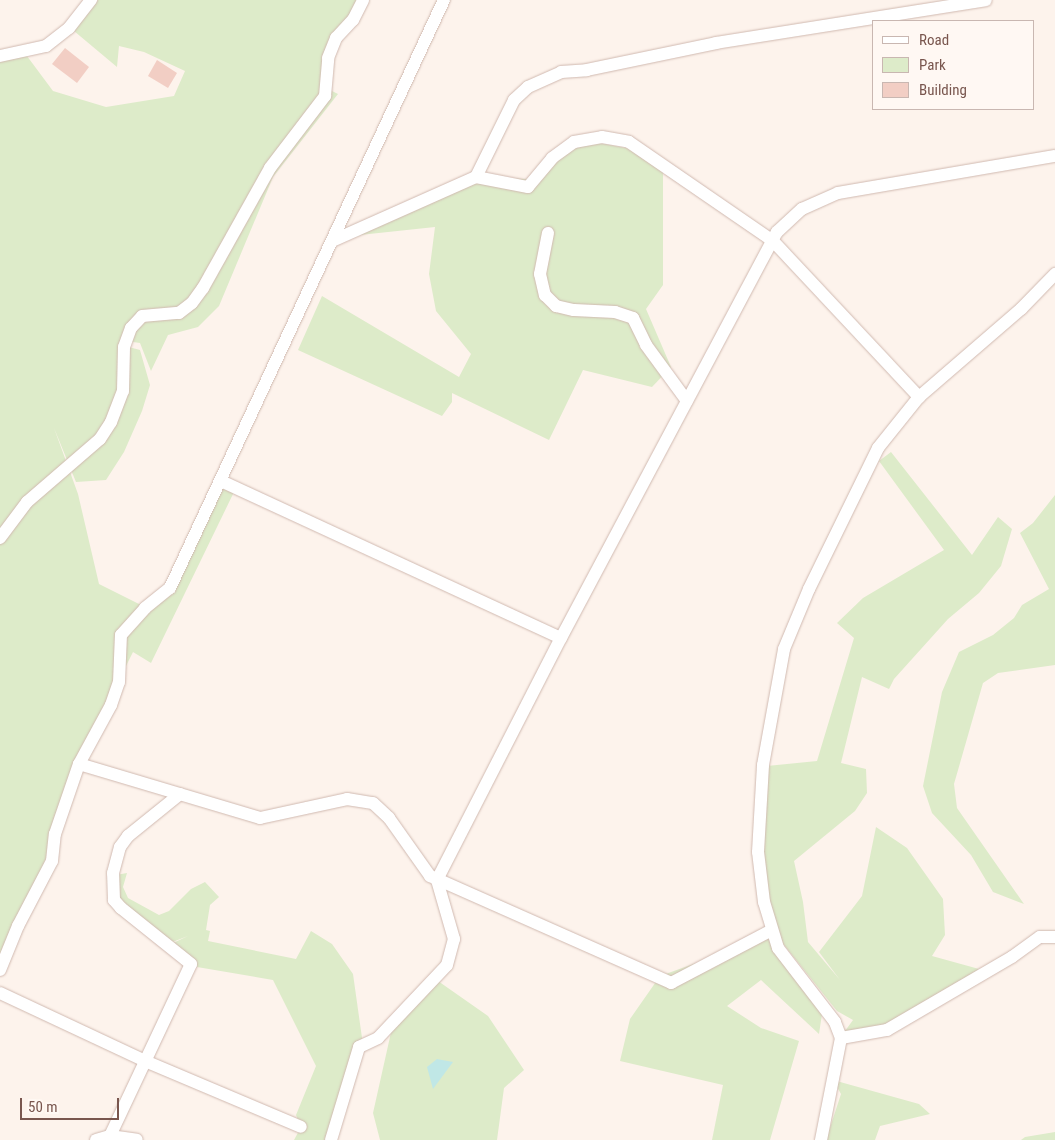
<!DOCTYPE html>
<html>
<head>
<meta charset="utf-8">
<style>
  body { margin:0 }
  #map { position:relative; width:1055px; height:1140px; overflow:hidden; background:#fdf3ec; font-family:"Roboto Condensed",sans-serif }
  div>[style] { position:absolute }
  .green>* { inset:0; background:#ddebc9 }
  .water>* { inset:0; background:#c0e7e6 }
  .building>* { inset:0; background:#f2cec4 }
  .roads { filter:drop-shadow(0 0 1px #d0b9b0) drop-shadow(0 0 1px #d0b9b0) }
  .minor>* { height:12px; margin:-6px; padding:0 6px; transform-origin:6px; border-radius:6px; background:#fff }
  span { translate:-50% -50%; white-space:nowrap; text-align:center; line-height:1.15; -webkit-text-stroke:4.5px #fff8f3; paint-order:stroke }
  .legend { position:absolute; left:872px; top:20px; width:162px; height:90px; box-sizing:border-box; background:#fff8f3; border:1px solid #c9b7b1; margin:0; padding:6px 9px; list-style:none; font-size:15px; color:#79564e }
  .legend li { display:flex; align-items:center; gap:10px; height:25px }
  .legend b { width:25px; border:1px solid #c9b7b1 }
  .scale { position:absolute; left:20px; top:1098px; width:99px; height:22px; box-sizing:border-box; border:2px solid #79564e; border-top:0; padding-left:6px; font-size:15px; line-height:18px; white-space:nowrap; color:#79564e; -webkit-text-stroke:4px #fff8f3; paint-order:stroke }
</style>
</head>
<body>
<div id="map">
  <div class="green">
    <i style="clip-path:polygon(98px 0,363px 0,335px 37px,330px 90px,338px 94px,273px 177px,219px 306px,198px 327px,168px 335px,151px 371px,140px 343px,126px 341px,125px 346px,140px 350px,150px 385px,142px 411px,124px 452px,106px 480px,76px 482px,54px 428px,78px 494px,99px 584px,145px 607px,170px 588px,220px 483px,234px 492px,151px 663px,133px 652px,122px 674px,69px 790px,45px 861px,0 967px,0 55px,24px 52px,53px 91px,106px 107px,174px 96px,185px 71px,144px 52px,119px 46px,117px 67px,74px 31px)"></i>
    <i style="clip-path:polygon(585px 140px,641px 151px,663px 166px,663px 285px,646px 309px,671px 367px,652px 387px,583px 370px,549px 440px,452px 393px,452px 402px,442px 416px,298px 350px,322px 296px,459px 377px,471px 354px,436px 311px,429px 274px,435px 227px,341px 237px,476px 177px,527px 179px)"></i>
    <i style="clip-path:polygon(891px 452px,972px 555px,998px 517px,1012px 529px,1001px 566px,979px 593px,948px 619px,894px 679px,889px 689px,862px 677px,841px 763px,866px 769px,867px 793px,855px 811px,794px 861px,803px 902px,808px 942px,840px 980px,819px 952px,862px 896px,876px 827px,907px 848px,943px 899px,945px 935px,932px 956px,979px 969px,887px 1030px,845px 1031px,853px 1020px,837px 1011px,772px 930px,758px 858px,767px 766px,817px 761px,854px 638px,837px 623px,863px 598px,944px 550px,879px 461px)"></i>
    <i style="clip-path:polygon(1055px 495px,1055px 665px,998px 673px,983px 683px,954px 784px,957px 808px,1024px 904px,993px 892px,971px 855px,932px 813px,923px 786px,942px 692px,959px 652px,993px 635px,1014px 618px,1022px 605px,1049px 589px,1020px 533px,1033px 523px)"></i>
    <i style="clip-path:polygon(127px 873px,123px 887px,128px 898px,159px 915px,169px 911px,191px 889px,205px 882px,219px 897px,210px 905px,206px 930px,210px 931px,208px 941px,296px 959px,311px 931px,332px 944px,353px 974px,363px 1045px,330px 1140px,294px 1140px,301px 1127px,296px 1115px,316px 1066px,273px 980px,197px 967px,173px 943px,188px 936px,170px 943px,117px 903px,116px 875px)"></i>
    <i style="clip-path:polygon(774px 935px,822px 1014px,819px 1034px,761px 980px,727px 1006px,761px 1028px,799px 1041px,770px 1140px,712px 1140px,723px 1085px,620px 1061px,630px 1019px,660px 976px)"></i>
    <i style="clip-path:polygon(438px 981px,488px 1016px,524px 1070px,504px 1088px,497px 1140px,380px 1140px,373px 1113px,392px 1028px)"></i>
    <i style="clip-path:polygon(833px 1080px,919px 1104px,930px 1114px,880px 1126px,875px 1140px,826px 1140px,841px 1094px)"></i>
    <i style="clip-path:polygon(1055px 1132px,1055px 1140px,1021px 1140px,1025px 1137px)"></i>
  </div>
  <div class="water">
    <i style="clip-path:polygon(437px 1059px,453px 1062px,433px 1089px,427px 1067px)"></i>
  </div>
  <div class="building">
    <i style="clip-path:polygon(65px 48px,89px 67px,77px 83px,52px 64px)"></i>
    <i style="clip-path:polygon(157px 60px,177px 73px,168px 88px,148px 76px)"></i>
  </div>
  <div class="roads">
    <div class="minor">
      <i style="left:0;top:56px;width:47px;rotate:-12.3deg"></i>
      <i style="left:46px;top:46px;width:29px;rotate:-38deg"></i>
      <i style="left:69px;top:28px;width:36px;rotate:-52deg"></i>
      <i style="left:476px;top:177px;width:86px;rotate:-63.7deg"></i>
      <i style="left:514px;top:100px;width:19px;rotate:-43deg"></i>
      <i style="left:528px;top:87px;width:36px;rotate:-24deg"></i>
      <i style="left:561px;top:72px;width:26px;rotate:-4deg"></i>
      <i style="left:587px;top:70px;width:132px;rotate:-11.8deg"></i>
      <i style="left:716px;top:43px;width:273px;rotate:-9deg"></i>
      <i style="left:548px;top:233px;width:42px;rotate:101deg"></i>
      <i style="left:540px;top:274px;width:22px;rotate:77deg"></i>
      <i style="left:545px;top:295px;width:16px;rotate:45deg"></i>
      <i style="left:556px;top:306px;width:18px;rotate:13deg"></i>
      <i style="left:574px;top:310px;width:41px;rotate:2.8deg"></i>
      <i style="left:615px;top:312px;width:19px;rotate:18deg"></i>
      <i style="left:633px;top:318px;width:30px;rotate:64deg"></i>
      <i style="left:646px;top:345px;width:69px;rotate:53.8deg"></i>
      <i style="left:332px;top:241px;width:158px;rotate:-24deg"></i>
      <i style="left:476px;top:177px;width:53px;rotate:10.9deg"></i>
      <i style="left:528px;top:187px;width:38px;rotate:-50deg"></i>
      <i style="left:552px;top:158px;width:27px;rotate:-36deg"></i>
      <i style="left:574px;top:142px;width:28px;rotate:-10deg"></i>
      <i style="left:602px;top:137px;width:27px;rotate:10deg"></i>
      <i style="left:629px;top:142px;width:175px;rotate:34.5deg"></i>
      <i style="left:773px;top:241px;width:214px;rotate:46.9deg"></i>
      <i style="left:221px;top:481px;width:374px;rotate:24.8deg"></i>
      <i style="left:0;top:538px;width:45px;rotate:-53.1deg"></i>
      <i style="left:27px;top:502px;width:96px;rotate:-40.8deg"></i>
      <i style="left:100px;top:439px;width:20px;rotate:-57deg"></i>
      <i style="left:111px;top:422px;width:33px;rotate:-69deg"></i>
      <i style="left:123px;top:391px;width:44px;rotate:-88.7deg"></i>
      <i style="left:124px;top:347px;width:20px;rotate:-70deg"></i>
      <i style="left:131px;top:328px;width:16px;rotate:-47deg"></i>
      <i style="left:142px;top:316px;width:37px;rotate:-5deg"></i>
      <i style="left:179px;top:313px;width:16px;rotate:-38deg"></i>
      <i style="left:192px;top:303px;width:19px;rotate:-54deg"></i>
      <i style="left:203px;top:288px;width:137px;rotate:-60.8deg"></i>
      <i style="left:270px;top:168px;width:91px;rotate:-52.6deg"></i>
      <i style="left:325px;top:96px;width:38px;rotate:-85deg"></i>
      <i style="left:328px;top:58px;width:22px;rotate:-68deg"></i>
      <i style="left:336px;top:38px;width:25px;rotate:-47deg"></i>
      <i style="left:353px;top:20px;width:22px;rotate:-63deg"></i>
      <i style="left:79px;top:764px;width:189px;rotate:16.6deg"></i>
      <i style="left:260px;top:818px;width:89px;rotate:-12.3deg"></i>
      <i style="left:347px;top:799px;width:26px;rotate:9deg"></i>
      <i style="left:373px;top:803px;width:22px;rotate:43deg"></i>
      <i style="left:389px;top:818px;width:71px;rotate:54.7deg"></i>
      <i style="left:430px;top:876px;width:264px;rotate:23.9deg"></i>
      <i style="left:671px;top:983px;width:114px;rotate:-27.7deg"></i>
      <i style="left:0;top:970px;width:48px;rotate:-67.8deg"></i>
      <i style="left:18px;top:926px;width:73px;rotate:-62.4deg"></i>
      <i style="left:52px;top:861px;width:27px;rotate:-84deg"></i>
      <i style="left:55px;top:834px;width:74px;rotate:-71.1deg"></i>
      <i style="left:79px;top:764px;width:67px;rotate:-61.5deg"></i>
      <i style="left:111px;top:705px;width:24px;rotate:-71deg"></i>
      <i style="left:119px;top:682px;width:47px;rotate:-87.6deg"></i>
      <i style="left:121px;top:635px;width:36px;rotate:-48deg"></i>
      <i style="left:145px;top:608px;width:32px;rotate:-39deg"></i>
      <i style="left:170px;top:588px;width:649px;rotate:-65.02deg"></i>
      <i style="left:0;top:993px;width:160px;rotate:25.1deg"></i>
      <i style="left:145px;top:1061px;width:169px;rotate:22.9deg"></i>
      <i style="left:841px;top:1038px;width:47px;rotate:-9.9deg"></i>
      <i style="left:887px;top:1030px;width:145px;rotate:-30.3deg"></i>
      <i style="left:1012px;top:957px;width:34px;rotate:-36deg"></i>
      <i style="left:1040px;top:937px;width:15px"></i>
      <i style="left:110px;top:1136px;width:190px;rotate:-64.8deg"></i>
      <i style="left:191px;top:964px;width:90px;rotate:-141.3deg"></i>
      <i style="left:121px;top:908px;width:11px;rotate:-131deg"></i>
      <i style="left:114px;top:900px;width:27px;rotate:-92deg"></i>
      <i style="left:113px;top:873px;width:27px;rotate:-75deg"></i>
      <i style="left:120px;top:847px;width:14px;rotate:-54deg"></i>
      <i style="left:128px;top:836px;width:67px;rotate:-38.9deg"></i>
      <i style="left:96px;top:1140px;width:15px;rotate:-16deg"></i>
      <i style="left:110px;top:1136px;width:27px;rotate:8deg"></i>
      <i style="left:331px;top:1140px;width:97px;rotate:-73.2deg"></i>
      <i style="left:359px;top:1047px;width:21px;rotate:-25deg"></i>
      <i style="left:378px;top:1038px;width:100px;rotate:-46.6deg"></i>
      <i style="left:447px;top:965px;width:27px;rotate:-75deg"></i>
      <i style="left:454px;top:939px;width:61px;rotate:-106.1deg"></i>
      <i style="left:437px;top:880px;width:272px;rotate:-62.9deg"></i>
      <i style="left:561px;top:638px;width:460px;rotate:-62deg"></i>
      <i style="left:777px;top:232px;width:34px;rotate:-43deg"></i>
      <i style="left:802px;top:209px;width:39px;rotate:-24deg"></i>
      <i style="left:838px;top:193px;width:220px;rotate:-9.7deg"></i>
      <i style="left:821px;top:1140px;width:104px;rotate:-78.9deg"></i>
      <i style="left:841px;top:1038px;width:17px;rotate:-111deg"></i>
      <i style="left:835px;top:1022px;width:93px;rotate:-127.6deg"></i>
      <i style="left:778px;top:948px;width:48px;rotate:-106.9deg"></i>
      <i style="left:764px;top:902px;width:50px;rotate:-96.8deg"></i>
      <i style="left:758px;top:852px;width:87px;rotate:-86.7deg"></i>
      <i style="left:763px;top:765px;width:118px;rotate:-79.7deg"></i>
      <i style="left:784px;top:649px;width:65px;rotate:-67.4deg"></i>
      <i style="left:809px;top:589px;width:157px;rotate:-63.9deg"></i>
      <i style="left:878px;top:448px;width:65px;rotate:-51.2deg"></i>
      <i style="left:919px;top:397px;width:135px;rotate:-40.8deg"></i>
      <i style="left:1021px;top:309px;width:49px;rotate:-45.8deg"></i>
    </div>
  </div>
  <ul class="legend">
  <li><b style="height:6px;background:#fff"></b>Road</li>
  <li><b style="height:14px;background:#ddebc9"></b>Park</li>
  <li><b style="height:14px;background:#f2cec4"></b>Building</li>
  </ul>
  <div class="scale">50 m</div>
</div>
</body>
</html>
